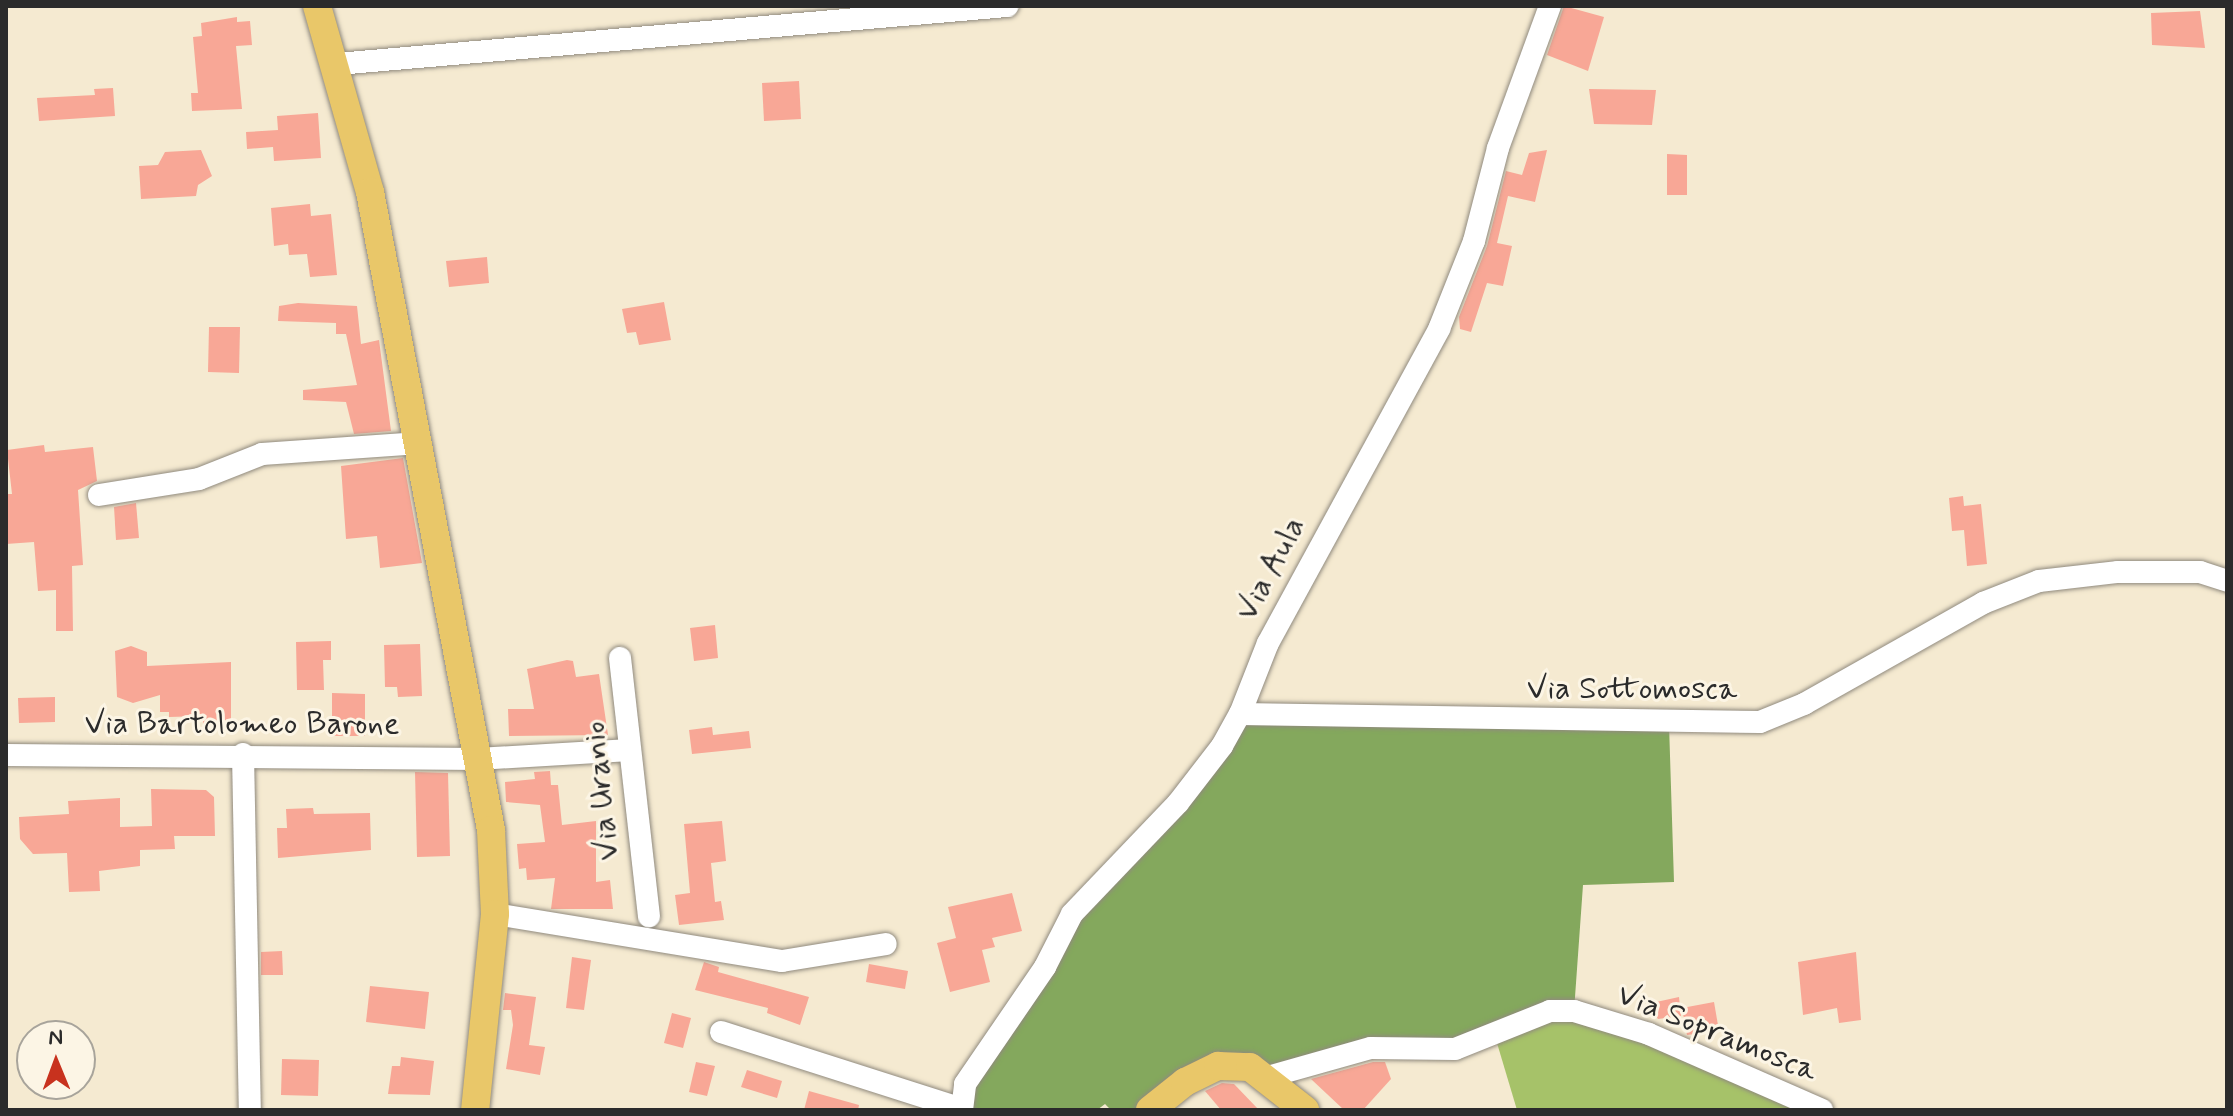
<!DOCTYPE html>
<html>
<head>
<meta charset="utf-8">
<style>
  body { margin:0 }
  #map { position:relative; width:2233px; height:1116px; overflow:hidden; background:#f5ead1; font-family:Mynerve,sans-serif }
  div>[style] { position:absolute }
  .green>* { inset:0; background:#a6c269 }
  .forest>* { inset:0; background:#84a85d }
  .building>* { inset:0; background:#f8a796 }
  .roads { filter:drop-shadow(0 0 2px #908a7e) drop-shadow(0 0 2px #908a7e) }
  .minor>* { height:22px; margin:-11px; padding:0 11px; transform-origin:11px; border-radius:11px; background:#fff }
  .major>* { height:28px; margin:-14px; padding:0 14px; transform-origin:14px; border-radius:14px; background:#e9c769 }
  span { translate:-50% -50%; white-space:nowrap; text-align:center; line-height:1.15; -webkit-text-stroke:6px #fcf5e5; paint-order:stroke }
  .street-label { font-size:32px; color:#2b2b2b }
  .frame { position:absolute; inset:0; border:8px solid #2b2b2b; pointer-events:none }
  .north { position:absolute; left:16px; top:1020px; width:80px; height:80px; box-sizing:border-box; background:#fcf5e5; border:2px solid #a8a49b; border-radius:50%; rotate:359deg; font-size:22px; font-weight:700; line-height:32px; text-align:center; color:#2b2b2b }
  .north::after { content:''; display:block; margin:auto; width:28px; height:36px; background:#c8321e; clip-path:polygon(50% 0,100% 100%,50% 72%,0 100%) }
</style>
</head>
<body>
<div id="map">
  <div class="green">
    <i style="clip-path:polygon(1574px 1011px,1822px 1110px,1517px 1110px,1494px 1033px)"></i>
  </div>
  <div class="forest">
    <i style="clip-path:polygon(1240px 714px,1669px 724px,1674px 882px,1583px 885px,1574px 1011px,1455px 1049px,1250px 1067px,1150px 1110px,1111px 1110px,1105px 1104px,1097px 1110px,962px 1110px,1045px 967px)"></i>
  </div>
  <div class="building">
    <i style="clip-path:polygon(1564px 6px,1604px 17px,1588px 71px,1547px 55px)"></i>
    <i style="clip-path:polygon(2200px 11px,2205px 48px,2152px 45px,2151px 13px)"></i>
    <i style="clip-path:polygon(237px 17px,237px 22px,250px 21px,252px 45px,236px 46px,242px 109px,192px 111px,191px 93px,198px 93px,193px 37px,202px 36px,201px 23px)"></i>
    <i style="clip-path:polygon(799px 81px,801px 119px,764px 121px,762px 83px)"></i>
    <i style="clip-path:polygon(113px 88px,115px 116px,39px 121px,37px 98px,95px 95px,94px 89px)"></i>
    <i style="clip-path:polygon(1589px 89px,1656px 90px,1652px 125px,1594px 124px)"></i>
    <i style="clip-path:polygon(318px 113px,321px 158px,274px 161px,273px 147px,247px 149px,246px 132px,278px 130px,277px 116px)"></i>
    <i style="clip-path:polygon(201px 150px,212px 176px,198px 185px,196px 196px,141px 199px,139px 166px,158px 165px,165px 152px)"></i>
    <i style="clip-path:polygon(1547px 150px,1535px 202px,1508px 196px,1497px 243px,1512px 246px,1503px 286px,1487px 283px,1471px 332px,1460px 329px,1459px 317px,1487px 246px,1506px 171px,1522px 175px,1529px 153px)"></i>
    <i style="clip-path:polygon(1667px 154px,1687px 155px,1687px 195px,1667px 195px)"></i>
    <i style="clip-path:polygon(310px 204px,311px 216px,331px 214px,337px 275px,310px 277px,307px 254px,289px 255px,288px 244px,274px 246px,271px 208px)"></i>
    <i style="clip-path:polygon(487px 257px,489px 283px,449px 287px,446px 261px)"></i>
    <i style="clip-path:polygon(664px 302px,671px 340px,639px 345px,636px 332px,627px 333px,622px 309px)"></i>
    <i style="clip-path:polygon(298px 303px,357px 306px,361px 344px,379px 340px,391px 431px,354px 434px,346px 402px,303px 400px,303px 390px,357px 385px,346px 334px,336px 334px,336px 323px,278px 321px,279px 306px)"></i>
    <i style="clip-path:polygon(209px 327px,240px 327px,239px 373px,208px 372px)"></i>
    <i style="clip-path:polygon(44px 445px,45px 452px,93px 447px,97px 481px,78px 490px,83px 565px,72px 566px,73px 631px,56px 631px,56px 590px,38px 591px,34px 542px,6px 544px,6px 494px,12px 494px,7px 450px)"></i>
    <i style="clip-path:polygon(403px 458px,422px 563px,380px 568px,377px 536px,346px 539px,341px 466px)"></i>
    <i style="clip-path:polygon(1963px 496px,1964px 506px,1981px 504px,1987px 564px,1967px 566px,1964px 530px,1952px 531px,1949px 498px)"></i>
    <i style="clip-path:polygon(136px 503px,139px 538px,116px 540px,114px 507px)"></i>
    <i style="clip-path:polygon(715px 625px,718px 658px,694px 661px,690px 628px)"></i>
    <i style="clip-path:polygon(331px 641px,331px 660px,323px 660px,324px 690px,297px 690px,296px 642px)"></i>
    <i style="clip-path:polygon(420px 644px,422px 696px,398px 697px,397px 687px,385px 687px,384px 645px)"></i>
    <i style="clip-path:polygon(131px 646px,147px 652px,147px 666px,231px 662px,231px 725px,203px 725px,203px 716px,169px 717px,169px 712px,160px 712px,160px 695px,133px 703px,117px 697px,115px 651px)"></i>
    <i style="clip-path:polygon(567px 660px,573px 661px,576px 677px,599px 674px,608px 735px,509px 736px,508px 709px,534px 709px,527px 669px)"></i>
    <i style="clip-path:polygon(332px 693px,365px 694px,365px 736px,332px 736px)"></i>
    <i style="clip-path:polygon(55px 697px,55px 722px,19px 723px,18px 698px)"></i>
    <i style="clip-path:polygon(712px 727px,713px 735px,749px 731px,751px 748px,692px 754px,689px 730px)"></i>
    <i style="clip-path:polygon(550px 771px,551px 785px,558px 785px,562px 825px,596px 821px,596px 882px,610px 880px,613px 909px,551px 909px,555px 878px,527px 880px,526px 868px,519px 869px,517px 844px,545px 842px,540px 805px,506px 802px,505px 782px,535px 779px,534px 772px)"></i>
    <i style="clip-path:polygon(415px 772px,448px 773px,450px 856px,417px 857px)"></i>
    <i style="clip-path:polygon(151px 789px,206px 790px,214px 797px,215px 836px,174px 836px,175px 849px,140px 850px,140px 866px,99px 871px,100px 891px,69px 892px,67px 853px,33px 854px,20px 839px,19px 817px,69px 814px,68px 801px,120px 798px,120px 827px,152px 826px)"></i>
    <i style="clip-path:polygon(313px 808px,314px 814px,370px 813px,371px 850px,278px 858px,277px 828px,287px 828px,286px 809px)"></i>
    <i style="clip-path:polygon(722px 821px,726px 861px,711px 863px,715px 902px,721px 901px,724px 920px,679px 925px,675px 895px,690px 893px,684px 824px)"></i>
    <i style="clip-path:polygon(1012px 893px,1022px 931px,992px 938px,995px 947px,982px 950px,990px 982px,950px 992px,937px 943px,956px 938px,948px 907px)"></i>
    <i style="clip-path:polygon(282px 951px,283px 975px,261px 975px,261px 952px)"></i>
    <i style="clip-path:polygon(1856px 952px,1861px 1020px,1839px 1023px,1837px 1008px,1803px 1015px,1798px 962px)"></i>
    <i style="clip-path:polygon(572px 957px,591px 960px,584px 1010px,566px 1008px)"></i>
    <i style="clip-path:polygon(704px 962px,719px 967px,718px 972px,809px 997px,800px 1025px,767px 1013px,768px 1008px,695px 990px)"></i>
    <i style="clip-path:polygon(869px 964px,908px 971px,905px 989px,866px 982px)"></i>
    <i style="clip-path:polygon(370px 986px,429px 992px,425px 1029px,366px 1022px)"></i>
    <i style="clip-path:polygon(505px 993px,536px 997px,529px 1045px,545px 1047px,540px 1075px,506px 1069px,513px 1025px,511px 1010px,503px 1010px)"></i>
    <i style="clip-path:polygon(1679px 997px,1681px 1016px,1658px 1019px,1647px 1004px)"></i>
    <i style="clip-path:polygon(1714px 1002px,1719px 1031px,1687px 1035px,1682px 1008px)"></i>
    <i style="clip-path:polygon(672px 1013px,691px 1018px,683px 1048px,664px 1043px)"></i>
    <i style="clip-path:polygon(401px 1057px,434px 1061px,430px 1095px,388px 1094px,392px 1066px,400px 1066px)"></i>
    <i style="clip-path:polygon(282px 1059px,319px 1060px,318px 1096px,281px 1095px)"></i>
    <i style="clip-path:polygon(696px 1062px,715px 1066px,707px 1096px,689px 1092px)"></i>
    <i style="clip-path:polygon(1373px 1062px,1385px 1062px,1391px 1079px,1363px 1110px,1344px 1110px,1311px 1079px)"></i>
    <i style="clip-path:polygon(747px 1070px,782px 1081px,777px 1098px,741px 1087px)"></i>
    <i style="clip-path:polygon(1222px 1083px,1234px 1084px,1259px 1110px,1221px 1110px,1205px 1091px)"></i>
    <i style="clip-path:polygon(809px 1091px,859px 1105px,858px 1110px,804px 1110px)"></i>
  </div>
  <div class="roads">
    <div class="minor">
      <i style="left:337px;top:64px;width:673px;rotate:-4.95deg"></i>
      <i style="left:99px;top:495px;width:101px;rotate:-9.1deg"></i>
      <i style="left:199px;top:479px;width:68px;rotate:-21.6deg"></i>
      <i style="left:262px;top:454px;width:158px;rotate:-4deg"></i>
      <i style="left:620px;top:658px;width:260px;rotate:83.6deg"></i>
      <i style="left:1240px;top:714px;width:520px;rotate:0.88deg"></i>
      <i style="left:1760px;top:722px;width:48px;rotate:-22.2deg"></i>
      <i style="left:1804px;top:704px;width:206px;rotate:-29.4deg"></i>
      <i style="left:1983px;top:603px;width:60px;rotate:-21.4deg"></i>
      <i style="left:2039px;top:581px;width:80px;rotate:-6.5deg"></i>
      <i style="left:2118px;top:572px;width:82px"></i>
      <i style="left:2200px;top:572px;width:28px;rotate:18deg"></i>
      <i style="left:243px;top:754px;width:356px;rotate:88.9deg"></i>
      <i style="left:6px;top:755px;width:472px;rotate:0.5deg"></i>
      <i style="left:478px;top:759px;width:152px;rotate:-3.4deg"></i>
      <i style="left:495px;top:914px;width:291px;rotate:9.3deg"></i>
      <i style="left:782px;top:961px;width:105px;rotate:-9.3deg"></i>
      <i style="left:721px;top:1032px;width:253px;rotate:17.7deg"></i>
      <i style="left:1264px;top:1078px;width:111px;rotate:-15.7deg"></i>
      <i style="left:1371px;top:1048px;width:84px;rotate:0.7deg"></i>
      <i style="left:1455px;top:1049px;width:102px;rotate:-21.8deg"></i>
      <i style="left:1550px;top:1011px;width:24px"></i>
      <i style="left:1574px;top:1011px;width:78px;rotate:17deg"></i>
      <i style="left:1649px;top:1034px;width:189px;rotate:23.7deg"></i>
      <i style="left:962px;top:1110px;width:26px;rotate:-83deg"></i>
      <i style="left:965px;top:1084px;width:142px;rotate:-55.6deg"></i>
      <i style="left:1045px;top:967px;width:59px;rotate:-63deg"></i>
      <i style="left:1072px;top:914px;width:153px;rotate:-46.3deg"></i>
      <i style="left:1178px;top:803px;width:72px;rotate:-52.3deg"></i>
      <i style="left:1222px;top:746px;width:37px;rotate:-61deg"></i>
      <i style="left:1240px;top:714px;width:76px;rotate:-68.5deg"></i>
      <i style="left:1268px;top:643px;width:358px;rotate:-61.4deg"></i>
      <i style="left:1439px;top:329px;width:95px;rotate:-68.3deg"></i>
      <i style="left:1474px;top:241px;width:96px;rotate:-75.5deg"></i>
      <i style="left:1498px;top:148px;width:151px;rotate:-69.9deg"></i>
    </div>
    <div class="major">
      <i style="left:317px;top:6px;width:193px;rotate:74.1deg"></i>
      <i style="left:370px;top:192px;width:649px;rotate:79.26deg"></i>
      <i style="left:491px;top:830px;width:84px;rotate:87.3deg"></i>
      <i style="left:495px;top:914px;width:197px;rotate:95.8deg"></i>
      <i style="left:1150px;top:1110px;width:45px;rotate:-38.7deg"></i>
      <i style="left:1185px;top:1082px;width:37px;rotate:-26deg"></i>
      <i style="left:1218px;top:1066px;width:32px;rotate:2deg"></i>
      <i style="left:1250px;top:1067px;width:70px;rotate:38deg"></i>
    </div>
  </div>
  <div class="street-label">
    <span style="left:1271px;top:569px;rotate:-62deg">Via Aula</span>
    <span style="left:1632px;top:689px">Via Sottomosca</span>
    <span style="left:242px;top:724px">Via Bartolomeo Barone</span>
    <span style="left:602px;top:791px;rotate:-96deg">Via Uranio</span>
    <span style="left:1717px;top:1033px;rotate:22deg">Via Sopramosca</span>
  </div>
  <div class="frame"></div>
  <div class="north">N</div>
</div>
</body>
</html>
